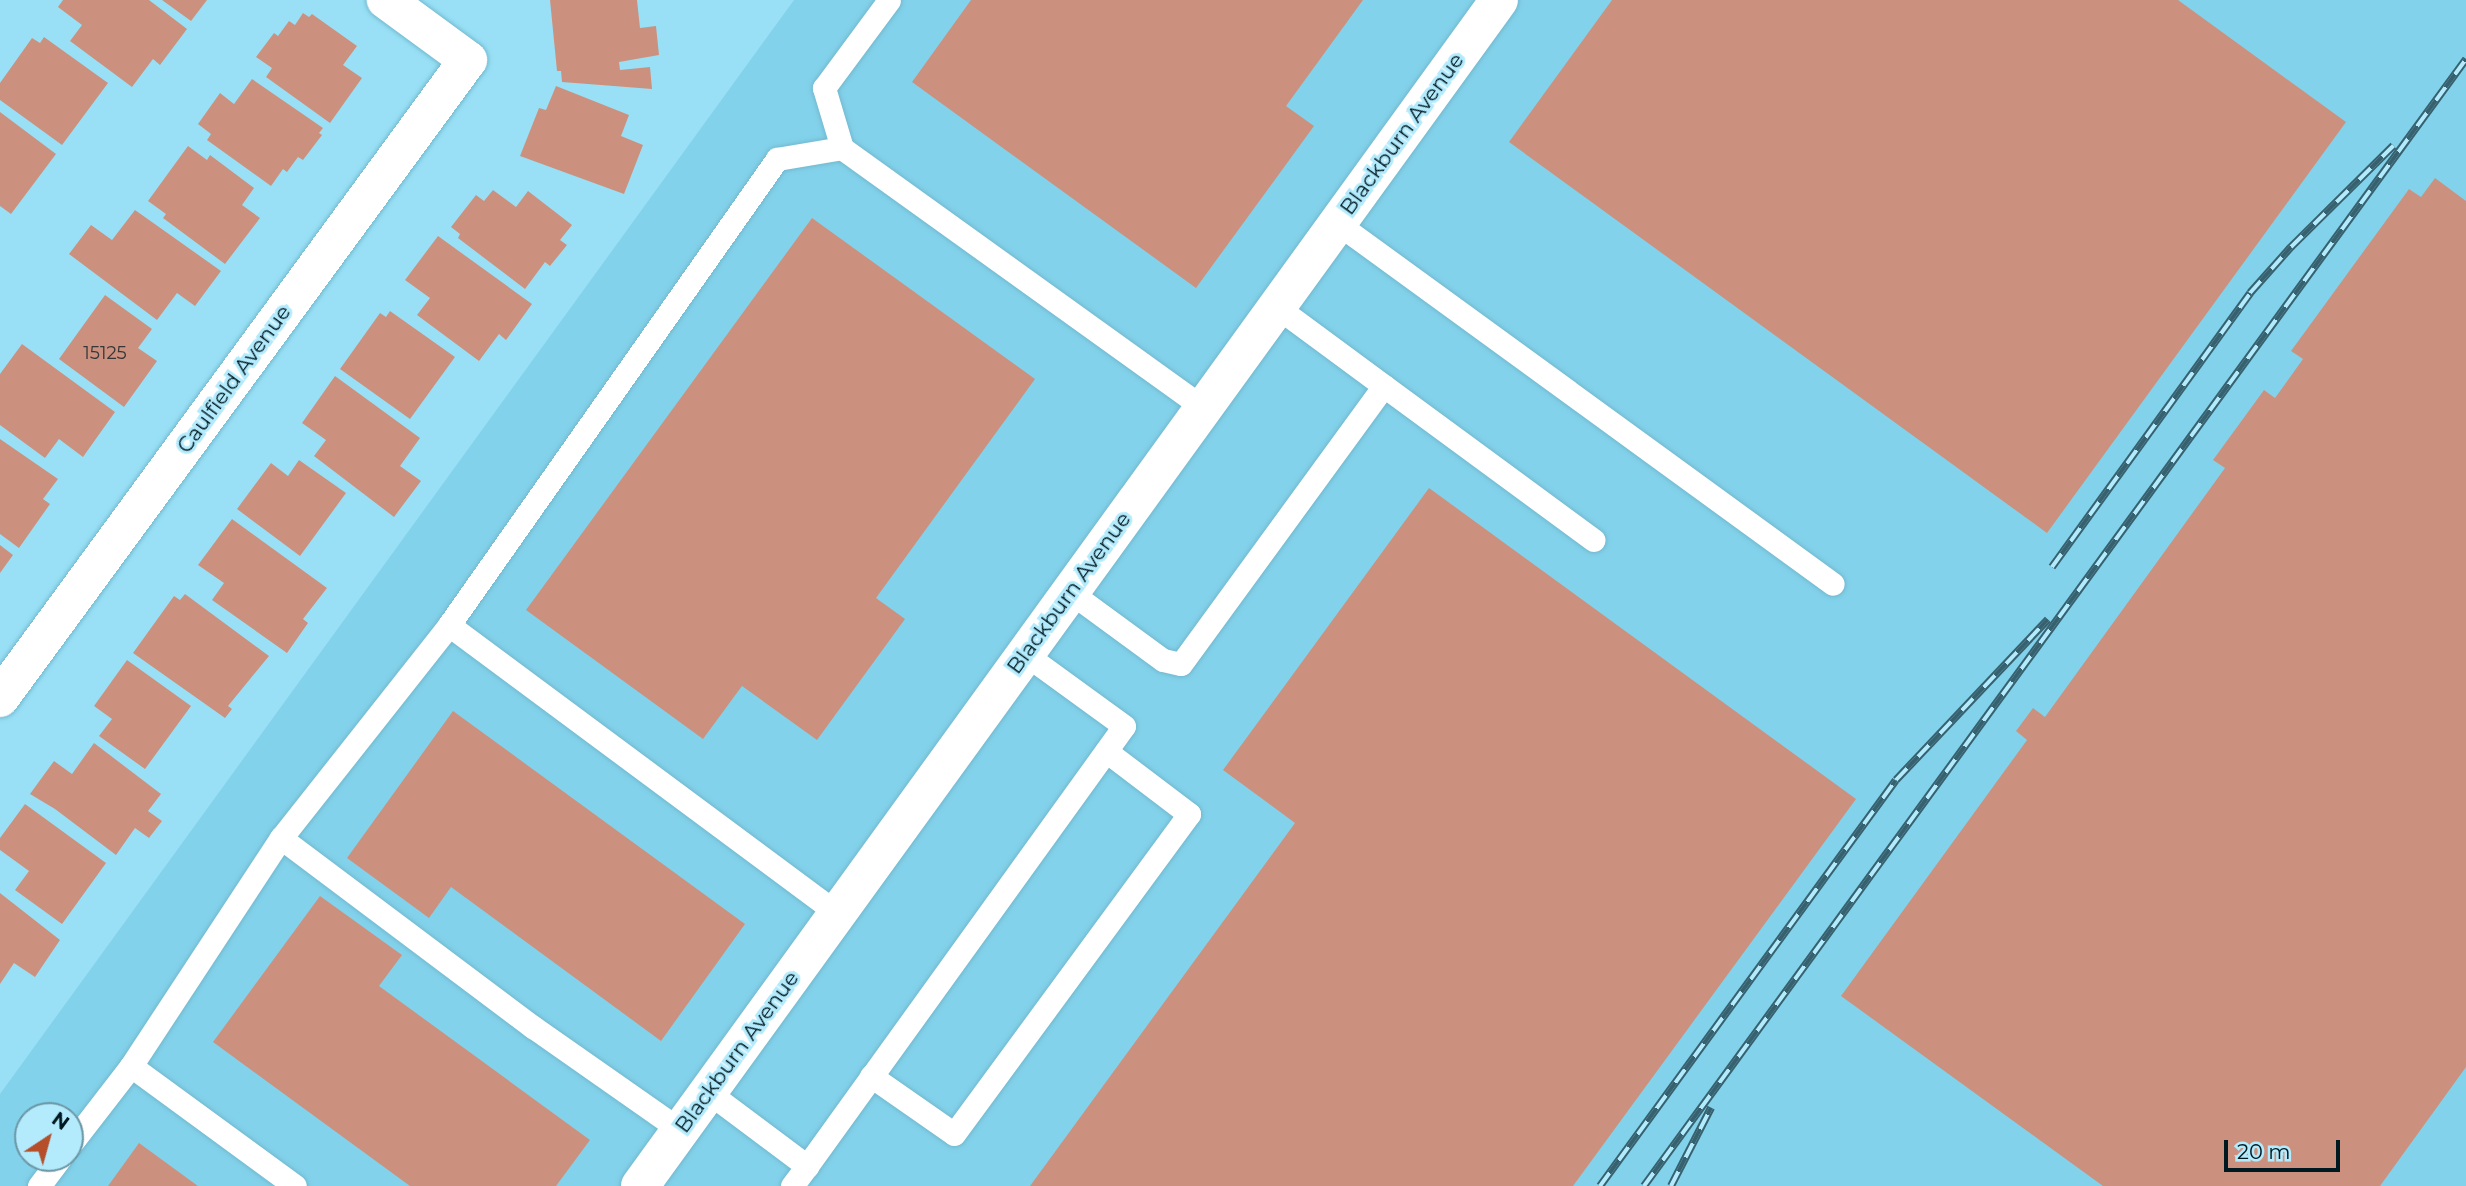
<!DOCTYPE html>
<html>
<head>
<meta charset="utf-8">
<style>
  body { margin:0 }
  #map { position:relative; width:2466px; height:1186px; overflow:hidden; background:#99e0f6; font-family:Montserrat,sans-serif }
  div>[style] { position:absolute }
  .built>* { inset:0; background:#83d2eb }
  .building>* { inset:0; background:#cc917e }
  .roads { filter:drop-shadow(0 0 2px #72b9cf) drop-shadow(0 0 2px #72b9cf) }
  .lane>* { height:23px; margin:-11.5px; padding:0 11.5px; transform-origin:11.5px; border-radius:11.5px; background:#fff }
  .street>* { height:38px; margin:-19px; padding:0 19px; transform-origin:19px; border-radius:19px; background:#fff }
  .rail>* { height:8px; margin-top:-4px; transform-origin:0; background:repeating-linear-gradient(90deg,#b3ebfd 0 16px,#37616e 0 32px); box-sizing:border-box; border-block:2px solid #37616e }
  span { translate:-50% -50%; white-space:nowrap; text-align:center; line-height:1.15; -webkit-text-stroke:6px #b3ebfd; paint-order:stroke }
  .number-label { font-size:18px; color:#333738 }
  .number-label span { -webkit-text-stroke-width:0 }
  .street-label { font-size:21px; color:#001921 }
  .north { position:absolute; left:14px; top:1102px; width:70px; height:70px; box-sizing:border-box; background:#b3ebfd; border:2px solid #6b97a5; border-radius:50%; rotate:36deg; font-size:19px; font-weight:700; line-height:28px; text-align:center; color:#001921 }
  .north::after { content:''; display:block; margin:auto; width:24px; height:32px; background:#b54e29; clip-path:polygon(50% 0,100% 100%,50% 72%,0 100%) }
  .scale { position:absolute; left:2224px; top:1140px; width:116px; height:32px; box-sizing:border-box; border:4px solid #001921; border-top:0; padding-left:9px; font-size:21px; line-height:24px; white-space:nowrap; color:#001921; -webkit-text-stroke:5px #b3ebfd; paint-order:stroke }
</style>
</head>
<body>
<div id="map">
  <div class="built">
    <i style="clip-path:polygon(evenodd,794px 0,2466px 0,2466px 1186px,0 1186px,0 1094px,794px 0,28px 1116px,70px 1116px,70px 1158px,28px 1158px,28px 1116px)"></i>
  </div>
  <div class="building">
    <i style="clip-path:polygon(63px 0,149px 0,187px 29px,160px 65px,153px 59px,132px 87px,70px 41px,82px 25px,58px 7px)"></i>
    <i style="clip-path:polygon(162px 0,207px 0,191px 21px)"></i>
    <i style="clip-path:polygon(550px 0,637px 0,640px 28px,656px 26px,659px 55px,619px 62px,620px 70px,650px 67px,652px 89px,562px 82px,561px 71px,557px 71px)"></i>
    <i style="clip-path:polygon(971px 0,1363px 0,1286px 106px,1314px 126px,1196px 288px,912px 82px)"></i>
    <i style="clip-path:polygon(1612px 0,2178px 0,2346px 122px,2047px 533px,1509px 142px)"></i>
    <i style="clip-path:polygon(303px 13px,309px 17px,312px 14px,357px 46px,343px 65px,362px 78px,330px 123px,266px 77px,272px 68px,256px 57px,274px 33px,278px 36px,289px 21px,295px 25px)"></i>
    <i style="clip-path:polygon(44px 37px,108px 83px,62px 145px,0 100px,0 83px,32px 38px,40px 43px)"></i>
    <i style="clip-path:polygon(252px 79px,323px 128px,319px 133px,322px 135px,303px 160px,298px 157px,287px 172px,283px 169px,271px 186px,207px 140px,211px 134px,198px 124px,220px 93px,234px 104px)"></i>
    <i style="clip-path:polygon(556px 86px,629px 115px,621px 136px,643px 145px,624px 194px,520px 156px,539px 108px,546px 110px)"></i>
    <i style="clip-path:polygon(0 112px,56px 154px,11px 214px,0 206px)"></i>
    <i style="clip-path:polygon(188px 146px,207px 160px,210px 155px,254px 188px,242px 205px,260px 218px,225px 264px,163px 218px,166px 214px,148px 201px)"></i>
    <i style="clip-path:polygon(2435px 178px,2466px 201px,2466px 1067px,2380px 1186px,2103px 1186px,1841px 996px,2027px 740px,2016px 731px,2033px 708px,2045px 717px,2225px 468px,2213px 460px,2264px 390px,2275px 398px,2303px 359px,2291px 351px,2409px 189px,2421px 197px)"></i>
    <i style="clip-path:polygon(493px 190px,516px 207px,528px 191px,572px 225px,560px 240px,567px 245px,550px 266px,545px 262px,525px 289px,458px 238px,460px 234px,451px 227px,476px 195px,484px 201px)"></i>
    <i style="clip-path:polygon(135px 210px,221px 271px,195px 306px,177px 293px,157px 320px,69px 254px,91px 225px,112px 240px)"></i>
    <i style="clip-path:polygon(812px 218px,1035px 379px,876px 598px,905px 619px,817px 740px,742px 686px,703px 739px,526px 610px)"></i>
    <i style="clip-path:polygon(438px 236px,532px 304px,506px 340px,499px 334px,479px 361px,417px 315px,430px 298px,405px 280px)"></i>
    <i style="clip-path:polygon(105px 295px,152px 329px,138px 348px,157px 361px,124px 407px,59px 359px)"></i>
    <i style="clip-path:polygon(390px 311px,455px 357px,410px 419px,340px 369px,380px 313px,386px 317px)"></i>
    <i style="clip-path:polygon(22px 344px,115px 412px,83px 457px,59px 439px,45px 458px,0 425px,0 374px)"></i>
    <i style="clip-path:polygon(335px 376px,420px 438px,400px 466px,421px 481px,394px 517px,314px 456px,326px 440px,302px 423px)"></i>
    <i style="clip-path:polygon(0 439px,58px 479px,43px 499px,50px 504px,19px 548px,0 534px)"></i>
    <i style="clip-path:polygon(299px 460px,346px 493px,300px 556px,237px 509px,271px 463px,288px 476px)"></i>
    <i style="clip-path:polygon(1429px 488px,1856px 799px,1573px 1186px,1030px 1186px,1295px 823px,1223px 770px)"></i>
    <i style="clip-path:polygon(232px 519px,327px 588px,303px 619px,308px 623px,287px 653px,212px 600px,224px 583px,198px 565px)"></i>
    <i style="clip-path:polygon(0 545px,13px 555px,0 573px)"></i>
    <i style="clip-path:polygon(185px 594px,269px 656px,228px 706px,232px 709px,225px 718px,133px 653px,174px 596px,180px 600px)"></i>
    <i style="clip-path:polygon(127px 660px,191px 706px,145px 769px,99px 736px,112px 719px,94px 706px)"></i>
    <i style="clip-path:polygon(453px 711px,745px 924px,661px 1041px,451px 887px,429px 918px,347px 858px)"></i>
    <i style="clip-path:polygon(94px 743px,161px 794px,148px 811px,162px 821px,149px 838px,135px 828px,116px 855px,55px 809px,30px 794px,54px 761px,72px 774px)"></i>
    <i style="clip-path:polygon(25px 804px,106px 863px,62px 924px,15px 890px,29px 871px,0 850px,0 838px)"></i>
    <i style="clip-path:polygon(0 893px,60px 940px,35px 977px,14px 963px,0 984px)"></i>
    <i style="clip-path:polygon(320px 896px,402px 955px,379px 986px,590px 1140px,556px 1186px,410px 1186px,213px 1042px)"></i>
    <i style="clip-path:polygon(139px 1143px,198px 1186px,108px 1186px)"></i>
  </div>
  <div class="roads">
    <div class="lane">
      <i style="left:842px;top:148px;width:63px;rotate:-106.7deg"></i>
      <i style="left:824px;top:88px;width:109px;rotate:-53.5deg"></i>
      <i style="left:1337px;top:223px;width:613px;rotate:36.05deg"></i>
      <i style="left:1384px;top:386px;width:260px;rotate:36.3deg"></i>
      <i style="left:1070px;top:592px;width:115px;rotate:36.2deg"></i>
      <i style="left:1163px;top:660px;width:18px;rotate:13deg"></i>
      <i style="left:1181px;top:664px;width:344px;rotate:-53.9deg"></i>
      <i style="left:1384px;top:386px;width:133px;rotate:-143.6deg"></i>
      <i style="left:449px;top:625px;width:483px;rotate:36.6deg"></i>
      <i style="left:281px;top:838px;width:315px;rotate:36.9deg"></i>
      <i style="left:533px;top:1027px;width:179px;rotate:35deg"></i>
      <i style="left:131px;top:1066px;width:203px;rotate:36.2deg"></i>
      <i style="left:871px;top:1076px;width:101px;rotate:34.9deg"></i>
      <i style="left:954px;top:1134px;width:397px;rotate:-53.7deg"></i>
      <i style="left:1189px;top:814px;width:104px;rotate:-142.8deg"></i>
      <i style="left:708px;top:1092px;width:124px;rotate:36.8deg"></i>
      <i style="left:807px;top:1166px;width:25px;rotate:127deg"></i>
      <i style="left:70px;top:1145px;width:100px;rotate:-52.3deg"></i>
      <i style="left:131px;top:1066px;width:273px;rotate:-56.7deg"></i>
      <i style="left:281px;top:838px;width:271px;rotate:-51.7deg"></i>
      <i style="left:449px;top:625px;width:570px;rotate:-54.86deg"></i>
      <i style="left:777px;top:159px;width:66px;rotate:-9.6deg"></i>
      <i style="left:842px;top:148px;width:446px;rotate:35.7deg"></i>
      <i style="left:807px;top:1166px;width:542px;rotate:-54.23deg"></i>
      <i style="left:1124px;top:726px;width:122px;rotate:-144deg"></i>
      <i style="left:39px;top:1186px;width:35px;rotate:-53deg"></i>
    </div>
    <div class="street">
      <i style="left:0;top:698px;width:791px;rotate:-53.74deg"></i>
      <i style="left:468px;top:60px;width:102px;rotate:-143.8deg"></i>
      <i style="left:640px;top:1186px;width:1464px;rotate:-54.08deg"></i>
    </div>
  </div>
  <div class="rail">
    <i style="left:2052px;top:567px;width:338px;rotate:-54.1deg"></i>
    <i style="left:2250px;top:293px;width:62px;rotate:-48.3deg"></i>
    <i style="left:2291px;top:247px;width:144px;rotate:-44.7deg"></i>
    <i style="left:1600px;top:1186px;width:502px;rotate:-53.91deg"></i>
    <i style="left:1896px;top:780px;width:221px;rotate:-46.6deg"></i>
    <i style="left:1644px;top:1186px;width:1395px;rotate:-53.89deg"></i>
    <i style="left:1671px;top:1186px;width:88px;rotate:-62.9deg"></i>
  </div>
  <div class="number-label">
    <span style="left:105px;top:353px">15125</span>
  </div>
  <div class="street-label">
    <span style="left:1402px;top:134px;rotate:-54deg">Blackburn Avenue</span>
    <span style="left:234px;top:379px;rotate:-54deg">Caulfield Avenue</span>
    <span style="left:1069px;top:593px;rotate:-54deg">Blackburn Avenue</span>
    <span style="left:737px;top:1052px;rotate:-54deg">Blackburn Avenue</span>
  </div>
  <div class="north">N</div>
  <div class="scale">20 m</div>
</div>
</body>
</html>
